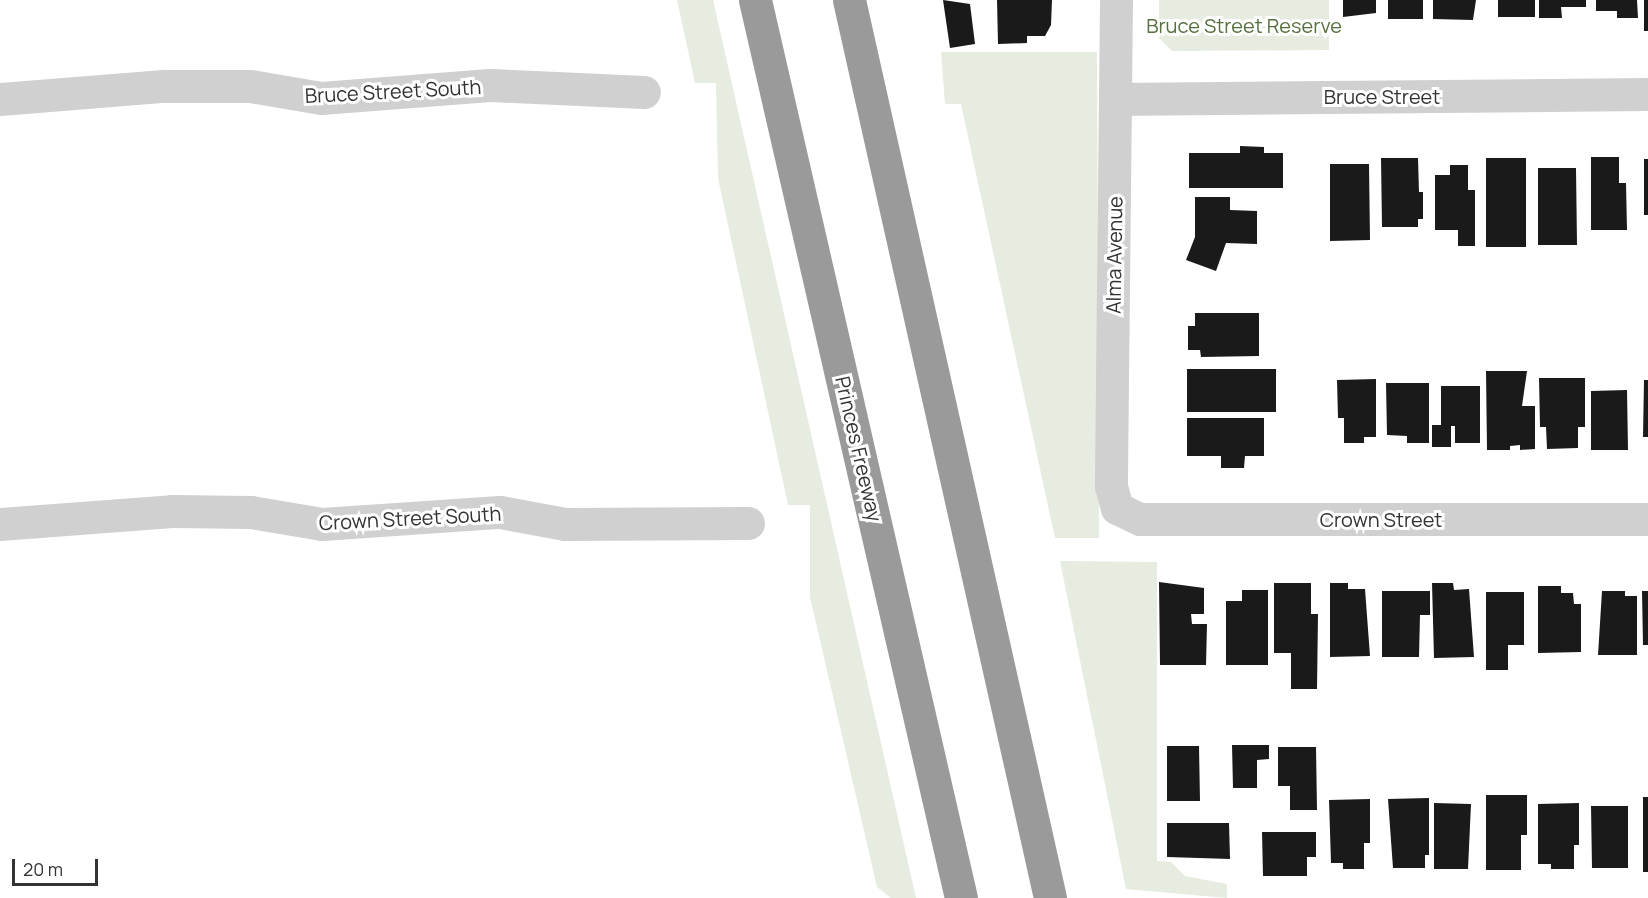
<!DOCTYPE html>
<html>
<head>
<meta charset="utf-8">
<style>
  body { margin:0 }
  #map { position:relative; width:1648px; height:898px; overflow:hidden; background:#fff; font-family:Manrope,sans-serif }
  div>[style] { position:absolute }
  .green>* { inset:0; background:#e6ecdf }
  .building>* { inset:0; background:#1a1a1a }
  .minor>* { height:33px; margin:-16.5px; padding:0 16.5px; transform-origin:16.5px; border-radius:16.5px; background:#d0d0d0 }
  .highway>* { height:33px; margin:-16.5px; padding:0 16.5px; transform-origin:16.5px; border-radius:16.5px; background:#9a9a9a }
  span { translate:-50% -50%; white-space:nowrap; text-align:center; line-height:1.15; -webkit-text-stroke:6px #fff; paint-order:stroke }
  .park-label { font-size:20px; color:#56703f }
  .street-label { font-size:20px; color:#333 }
  .scale { position:absolute; left:12px; top:859px; width:86px; height:27px; box-sizing:border-box; border:3px solid #333; border-top:0; padding-left:8px; font-size:18px; line-height:21px; white-space:nowrap; color:#333; -webkit-text-stroke:4px #fff; paint-order:stroke }
</style>
</head>
<body>
<div id="map">
  <div class="green">
    <i style="clip-path:polygon(677px 0,713px 0,916px 898px,891px 898px,877px 887px,810px 597px,810px 505px,788px 505px,718px 178px,716px 83px,695px 83px)"></i>
    <i style="clip-path:polygon(1159px 0,1329px 0,1329px 50px,1172px 51px,1159px 38px)"></i>
    <i style="clip-path:polygon(941px 52px,1097px 52px,1099px 538px,1055px 538px,961px 104px,945px 104px)"></i>
    <i style="clip-path:polygon(1060px 561px,1157px 562px,1157px 861px,1171px 862px,1185px 876px,1227px 884px,1227px 898px,1126px 889px)"></i>
  </div>
  <div class="building">
    <i style="clip-path:polygon(943px 0,970px 4px,975px 44px,950px 48px)"></i>
    <i style="clip-path:polygon(997px 0,1052px 0,1051px 25px,1045px 36px,1027px 36px,1027px 43px,998px 44px)"></i>
    <i style="clip-path:polygon(1343px 0,1376px 0,1376px 13px,1343px 17px)"></i>
    <i style="clip-path:polygon(1388px 0,1423px 0,1423px 19px,1388px 19px)"></i>
    <i style="clip-path:polygon(1433px 0,1476px 0,1473px 20px,1433px 19px)"></i>
    <i style="clip-path:polygon(1498px 0,1535px 0,1535px 17px,1498px 17px)"></i>
    <i style="clip-path:polygon(1539px 0,1586px 0,1586px 7px,1561px 7px,1562px 18px,1539px 18px)"></i>
    <i style="clip-path:polygon(1596px 0,1637px 0,1638px 18px,1617px 18px,1617px 11px,1596px 11px)"></i>
    <i style="clip-path:polygon(1644px 0,1648px 0,1648px 31px,1644px 31px)"></i>
    <i style="clip-path:polygon(1240px 146px,1264px 147px,1264px 153px,1283px 153px,1283px 188px,1189px 188px,1189px 153px,1240px 153px)"></i>
    <i style="clip-path:polygon(1591px 157px,1619px 157px,1619px 183px,1626px 183px,1627px 230px,1591px 230px)"></i>
    <i style="clip-path:polygon(1381px 158px,1418px 158px,1419px 192px,1423px 192px,1423px 219px,1418px 219px,1418px 227px,1382px 227px)"></i>
    <i style="clip-path:polygon(1486px 158px,1526px 158px,1526px 247px,1486px 247px)"></i>
    <i style="clip-path:polygon(1644px 159px,1648px 159px,1648px 215px,1644px 215px)"></i>
    <i style="clip-path:polygon(1330px 164px,1369px 164px,1370px 240px,1330px 241px)"></i>
    <i style="clip-path:polygon(1450px 165px,1468px 165px,1468px 190px,1475px 190px,1475px 246px,1458px 246px,1458px 230px,1435px 230px,1435px 175px,1450px 175px)"></i>
    <i style="clip-path:polygon(1538px 168px,1576px 168px,1577px 245px,1538px 245px)"></i>
    <i style="clip-path:polygon(1195px 197px,1230px 197px,1230px 210px,1257px 211px,1257px 244px,1226px 243px,1216px 271px,1186px 260px,1195px 237px)"></i>
    <i style="clip-path:polygon(1195px 313px,1259px 313px,1259px 356px,1201px 357px,1200px 350px,1188px 350px,1188px 326px,1195px 326px)"></i>
    <i style="clip-path:polygon(1187px 369px,1276px 369px,1276px 412px,1187px 412px)"></i>
    <i style="clip-path:polygon(1486px 371px,1527px 371px,1522px 406px,1535px 406px,1535px 449px,1520px 450px,1520px 445px,1510px 446px,1510px 450px,1487px 450px)"></i>
    <i style="clip-path:polygon(1539px 378px,1585px 378px,1585px 427px,1578px 427px,1578px 448px,1547px 449px,1546px 427px,1540px 427px)"></i>
    <i style="clip-path:polygon(1376px 379px,1376px 437px,1364px 437px,1364px 443px,1344px 443px,1344px 418px,1338px 418px,1337px 380px)"></i>
    <i style="clip-path:polygon(1644px 380px,1648px 380px,1648px 437px,1643px 437px)"></i>
    <i style="clip-path:polygon(1386px 383px,1429px 383px,1429px 443px,1407px 443px,1407px 436px,1387px 435px)"></i>
    <i style="clip-path:polygon(1441px 386px,1480px 386px,1480px 443px,1455px 443px,1455px 426px,1451px 426px,1451px 447px,1432px 447px,1432px 425px,1441px 425px)"></i>
    <i style="clip-path:polygon(1627px 390px,1628px 450px,1591px 450px,1591px 391px)"></i>
    <i style="clip-path:polygon(1187px 418px,1264px 418px,1264px 456px,1245px 456px,1244px 468px,1221px 468px,1221px 456px,1187px 456px)"></i>
    <i style="clip-path:polygon(1159px 582px,1204px 588px,1204px 614px,1191px 614px,1192px 624px,1207px 624px,1206px 665px,1160px 665px)"></i>
    <i style="clip-path:polygon(1274px 583px,1311px 583px,1311px 614px,1318px 614px,1317px 689px,1291px 689px,1291px 653px,1274px 653px)"></i>
    <i style="clip-path:polygon(1330px 583px,1348px 583px,1348px 589px,1365px 589px,1370px 656px,1330px 657px)"></i>
    <i style="clip-path:polygon(1432px 583px,1453px 583px,1454px 590px,1469px 589px,1474px 657px,1434px 658px)"></i>
    <i style="clip-path:polygon(1538px 586px,1561px 586px,1561px 593px,1573px 593px,1574px 604px,1581px 604px,1581px 652px,1538px 653px)"></i>
    <i style="clip-path:polygon(1242px 590px,1268px 590px,1268px 665px,1226px 665px,1226px 601px,1242px 601px)"></i>
    <i style="clip-path:polygon(1382px 591px,1430px 591px,1430px 615px,1420px 615px,1419px 657px,1382px 657px)"></i>
    <i style="clip-path:polygon(1602px 591px,1625px 591px,1625px 596px,1637px 596px,1637px 655px,1598px 655px)"></i>
    <i style="clip-path:polygon(1642px 591px,1648px 591px,1648px 645px,1643px 645px)"></i>
    <i style="clip-path:polygon(1486px 592px,1524px 592px,1524px 645px,1508px 645px,1508px 670px,1486px 670px)"></i>
    <i style="clip-path:polygon(1232px 745px,1269px 745px,1269px 759px,1257px 760px,1257px 788px,1233px 788px)"></i>
    <i style="clip-path:polygon(1167px 746px,1199px 746px,1200px 801px,1167px 801px)"></i>
    <i style="clip-path:polygon(1278px 747px,1316px 747px,1317px 810px,1290px 810px,1290px 786px,1278px 786px)"></i>
    <i style="clip-path:polygon(1486px 795px,1527px 795px,1527px 835px,1521px 835px,1521px 870px,1486px 870px)"></i>
    <i style="clip-path:polygon(1643px 797px,1648px 797px,1648px 872px,1643px 872px)"></i>
    <i style="clip-path:polygon(1429px 798px,1429px 855px,1425px 855px,1425px 868px,1393px 868px,1388px 799px)"></i>
    <i style="clip-path:polygon(1370px 799px,1370px 843px,1364px 843px,1364px 869px,1343px 869px,1343px 863px,1331px 863px,1329px 800px)"></i>
    <i style="clip-path:polygon(1434px 803px,1471px 804px,1468px 869px,1434px 869px)"></i>
    <i style="clip-path:polygon(1579px 803px,1579px 845px,1574px 845px,1574px 869px,1551px 869px,1551px 864px,1538px 864px,1538px 804px)"></i>
    <i style="clip-path:polygon(1591px 806px,1628px 806px,1628px 868px,1592px 868px)"></i>
    <i style="clip-path:polygon(1167px 823px,1229px 823px,1230px 859px,1167px 857px)"></i>
    <i style="clip-path:polygon(1262px 832px,1316px 832px,1316px 857px,1307px 857px,1307px 876px,1263px 876px)"></i>
  </div>
  <div class="minor">
    <i style="left:1116px;top:0;width:486px;rotate:90.6deg"></i>
    <i style="left:1111px;top:486px;width:23px;rotate:75deg"></i>
    <i style="left:1117px;top:508px;width:25px;rotate:26deg"></i>
    <i style="left:1140px;top:519px;width:508px"></i>
    <i style="left:0;top:99px;width:164px;rotate:-4.6deg"></i>
    <i style="left:163px;top:86px;width:87px"></i>
    <i style="left:250px;top:86px;width:72px;rotate:9.6deg"></i>
    <i style="left:321px;top:98px;width:169px;rotate:-4.4deg"></i>
    <i style="left:490px;top:85px;width:154px;rotate:2.6deg"></i>
    <i style="left:1115px;top:99px;width:533px;rotate:-0.54deg"></i>
    <i style="left:0;top:524px;width:172px;rotate:-4.3deg"></i>
    <i style="left:172px;top:511px;width:79px;rotate:0.7deg"></i>
    <i style="left:251px;top:512px;width:72px;rotate:9.6deg"></i>
    <i style="left:322px;top:524px;width:178px;rotate:-3.9deg"></i>
    <i style="left:500px;top:512px;width:66px;rotate:10.5deg"></i>
    <i style="left:565px;top:524px;width:183px;rotate:-0.3deg"></i>
  </div>
  <div class="highway">
    <i style="left:755px;top:0;width:921px;rotate:77.08deg"></i>
    <i style="left:849px;top:0;width:920px;rotate:77.38deg"></i>
  </div>
  <div class="park-label">
    <span style="left:1244px;top:25px">Bruce Street Reserve</span>
  </div>
  <div class="street-label">
    <span style="left:393px;top:91px;rotate:-3deg">Bruce Street South</span>
    <span style="left:1382px;top:96px">Bruce Street</span>
    <span style="left:1114px;top:255px;rotate:-89deg">Alma Avenue</span>
    <span style="left:859px;top:449px;rotate:77deg">Princes Freeway</span>
    <span style="left:410px;top:518px;rotate:-3deg">Crown Street South</span>
    <span style="left:1381px;top:519px">Crown Street</span>
  </div>
  <div class="scale">20 m</div>
</div>
</body>
</html>
